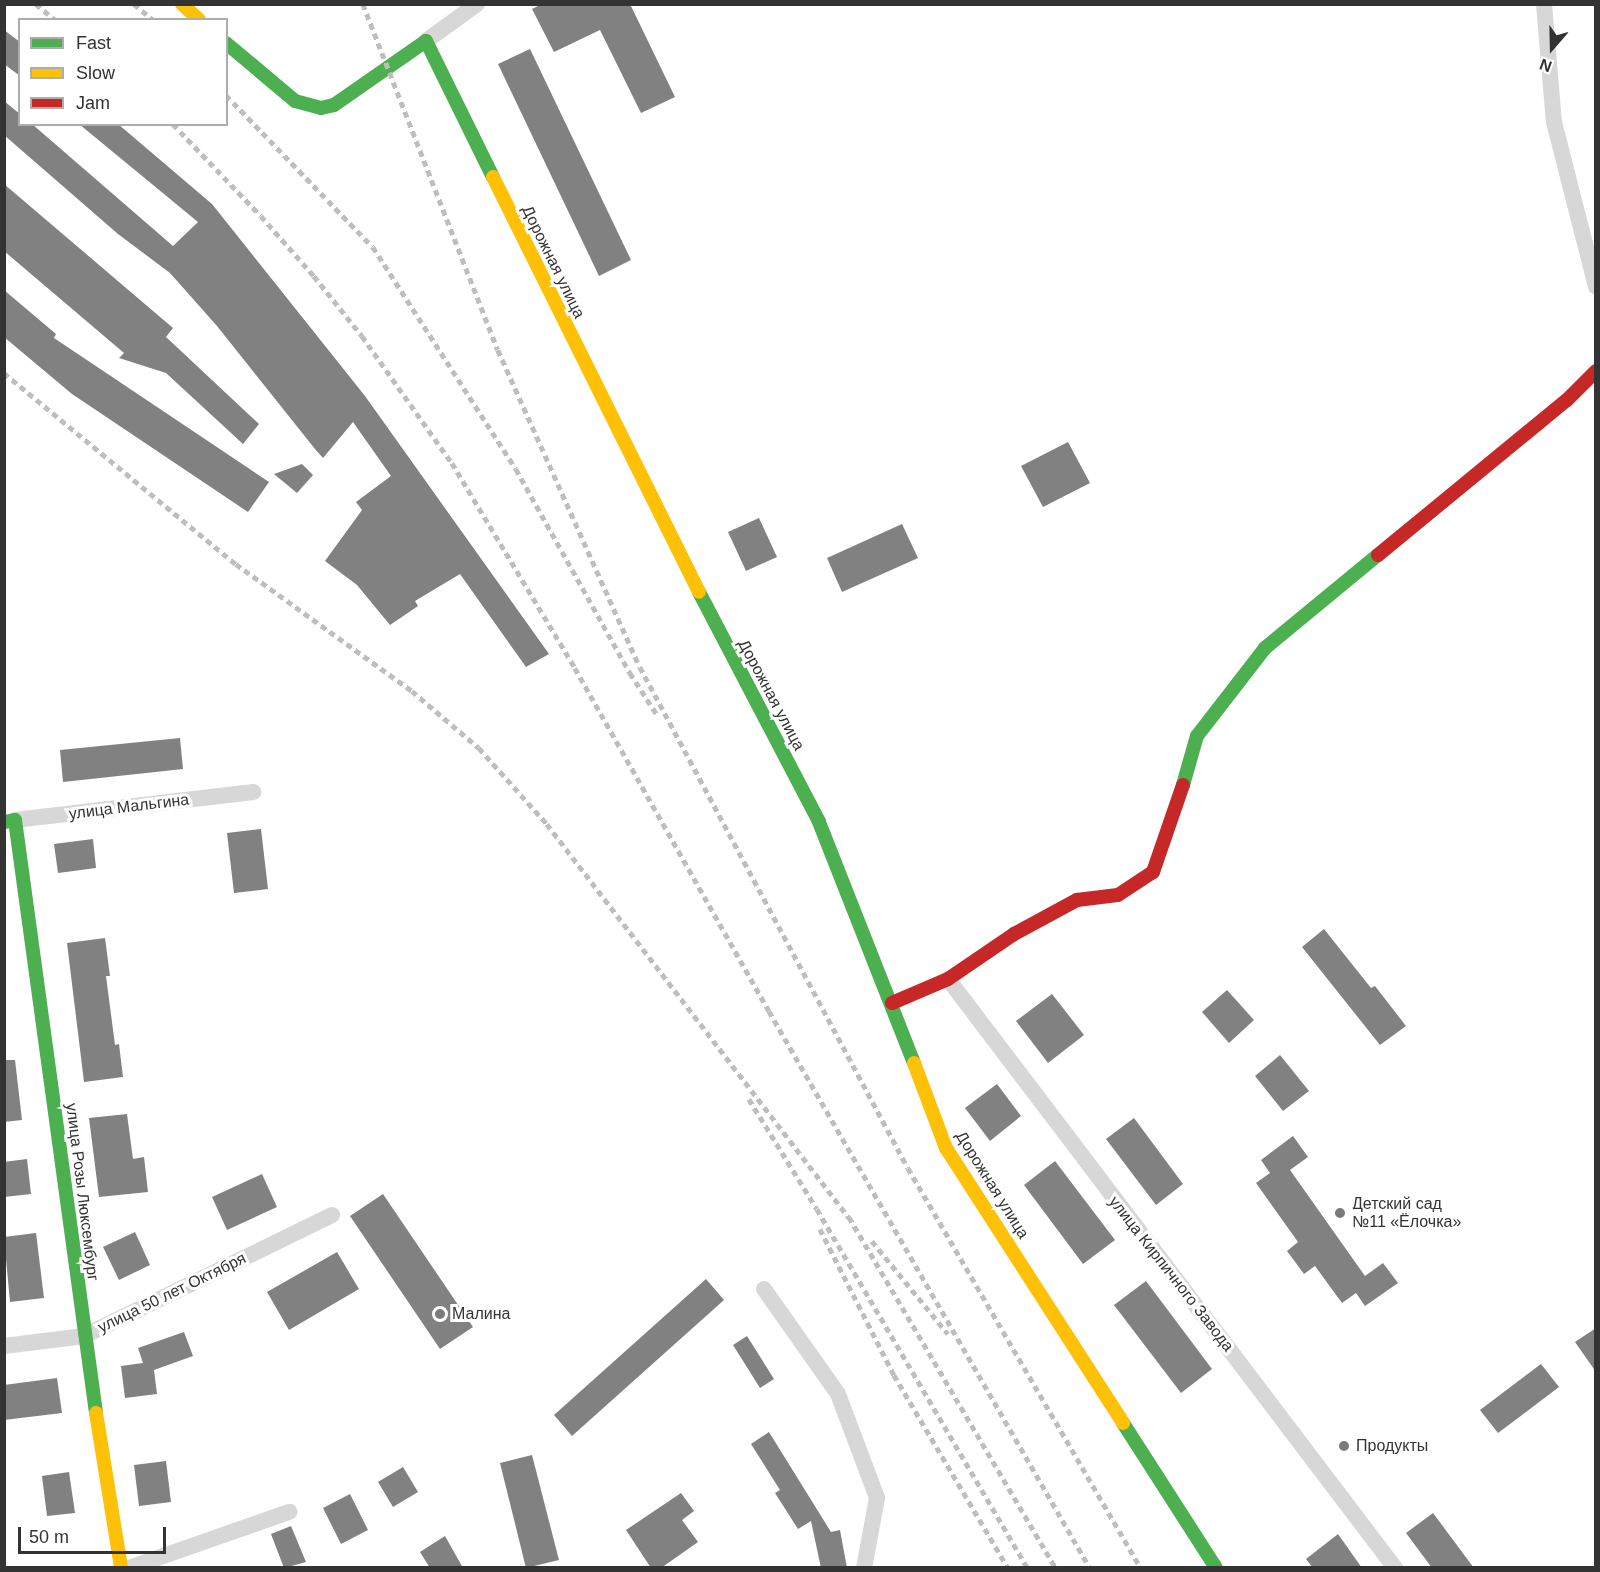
<!DOCTYPE html>
<html>
<head>
<meta charset="utf-8">
<style>
  body { margin:0 }
  #map { position:relative; width:1600px; height:1572px; overflow:hidden; background:#fff; font-family:Helvetica,sans-serif }
  div>[style] { position:absolute }
  .building>* { inset:0; background:#818181 }
  .street>* { height:16px; margin:-8px; padding:0 8px; transform-origin:8px; border-radius:8px; background:#d7d7d7 }
  .fast>* { height:14px; margin:-7px; padding:0 7px; transform-origin:7px; border-radius:7px; background:#4caf50 }
  .slow>* { height:14px; margin:-7px; padding:0 7px; transform-origin:7px; border-radius:7px; background:#ffc107 }
  .jam>* { height:14px; margin:-7px; padding:0 7px; transform-origin:7px; border-radius:7px; background:#c62828 }
  .rail>* { height:4.5px; margin-top:-2.25px; transform-origin:0; background:repeating-linear-gradient(90deg,#bebebe 0 6px,transparent 0 10.5px) }
  .dots>* { width:16px; height:16px; translate:-50% -50%; box-sizing:border-box; border:3px solid #fff; border-radius:50% }
  span { translate:-50% -50%; white-space:nowrap; text-align:center; line-height:1.15; -webkit-text-stroke:6px #fff; paint-order:stroke }
  .street-label { font-size:16px; color:#333 }
  .poi-label { font-size:16px; color:#333 }
  .left { translate:0 -50%; text-align:left }
  .frame { position:absolute; inset:0; border:6px solid #333; pointer-events:none }
  .legend { position:absolute; left:18px; top:18px; width:210px; height:108px; box-sizing:border-box; background:#fff; border:2px solid #adadad; margin:0; padding:8px 10px; list-style:none; font-size:18px; color:#333 }
  .legend li { display:flex; align-items:center; gap:12px; height:30px }
  .legend b { width:30px; border:2px solid #adadad }
  .north { position:absolute; left:1522px; top:18px; width:60px; height:60px; -webkit-text-stroke:4px #fff; paint-order:stroke; rotate:200deg; font-size:16px; font-weight:700; line-height:24px; text-align:center; color:#333 }
  .north::after { content:''; display:block; margin:auto; width:21px; height:27px; background:#333; clip-path:polygon(50% 0,100% 100%,50% 72%,0 100%) }
  .scale { position:absolute; left:18px; top:1527px; width:148px; height:27px; box-sizing:border-box; border:3px solid #333; border-top:0; padding-left:8px; font-size:18px; line-height:21px; white-space:nowrap; color:#333; -webkit-text-stroke:4px #fff; paint-order:stroke }
</style>
</head>
<body>
<div id="map">
  <div class="building">
    <i style="clip-path:polygon(542px 4px,630px 4px,675px 97px,641px 113px,600px 30px,554px 52px,532px 9px)"></i>
    <i style="clip-path:polygon(4px 30px,20px 42px,20px 76px,4px 64px)"></i>
    <i style="clip-path:polygon(530px 49px,631px 260px,599px 276px,498px 64px)"></i>
    <i style="clip-path:polygon(4px 101px,20px 114px,20px 124px,32px 124px,173px 246px,198px 222px,79px 124px,118px 124px,212px 204px,365px 396px,549px 654px,526px 667px,460px 574px,415px 601px,418px 606px,390px 625px,357px 585px,325px 561px,362px 510px,356px 502px,391px 476px,353px 422px,323px 458px,315px 449px,217px 326px,170px 273px,118px 234px,4px 135px)"></i>
    <i style="clip-path:polygon(4px 184px,173px 328px,166px 337px,259px 424px,243px 444px,166px 373px,119px 358px,124px 353px,4px 251px)"></i>
    <i style="clip-path:polygon(4px 290px,56px 334px,54px 338px,269px 482px,248px 512px,72px 394px,4px 337px)"></i>
    <i style="clip-path:polygon(1068px 442px,1090px 483px,1043px 507px,1021px 466px)"></i>
    <i style="clip-path:polygon(302px 464px,313px 475px,297px 493px,274px 474px)"></i>
    <i style="clip-path:polygon(759px 518px,777px 557px,746px 571px,728px 532px)"></i>
    <i style="clip-path:polygon(902px 524px,918px 558px,842px 592px,827px 558px)"></i>
    <i style="clip-path:polygon(180px 738px,183px 769px,63px 782px,60px 750px)"></i>
    <i style="clip-path:polygon(261px 829px,268px 889px,234px 893px,227px 833px)"></i>
    <i style="clip-path:polygon(93px 839px,96px 868px,58px 873px,54px 844px)"></i>
    <i style="clip-path:polygon(1324px 929px,1371px 988px,1375px 986px,1406px 1026px,1380px 1045px,1302px 947px)"></i>
    <i style="clip-path:polygon(105px 938px,110px 976px,106px 976px,115px 1045px,119px 1044px,123px 1077px,84px 1082px,67px 943px)"></i>
    <i style="clip-path:polygon(1227px 990px,1254px 1020px,1229px 1043px,1202px 1012px)"></i>
    <i style="clip-path:polygon(1052px 994px,1084px 1035px,1048px 1063px,1016px 1021px)"></i>
    <i style="clip-path:polygon(1280px 1055px,1309px 1091px,1283px 1111px,1255px 1076px)"></i>
    <i style="clip-path:polygon(4px 1060px,15px 1060px,22px 1120px,4px 1122px)"></i>
    <i style="clip-path:polygon(997px 1084px,1021px 1116px,990px 1141px,965px 1108px)"></i>
    <i style="clip-path:polygon(127px 1114px,133px 1159px,144px 1157px,148px 1192px,99px 1197px,89px 1118px)"></i>
    <i style="clip-path:polygon(1134px 1118px,1183px 1184px,1156px 1205px,1106px 1139px)"></i>
    <i style="clip-path:polygon(1293px 1136px,1308px 1157px,1290px 1170px,1365px 1276px,1383px 1263px,1398px 1283px,1365px 1306px,1356px 1293px,1342px 1303px,1315px 1266px,1304px 1274px,1287px 1251px,1298px 1242px,1256px 1183px,1270px 1173px,1261px 1160px)"></i>
    <i style="clip-path:polygon(27px 1159px,31px 1194px,4px 1197px,4px 1162px)"></i>
    <i style="clip-path:polygon(1055px 1161px,1115px 1240px,1083px 1264px,1024px 1185px)"></i>
    <i style="clip-path:polygon(262px 1174px,277px 1207px,227px 1230px,212px 1197px)"></i>
    <i style="clip-path:polygon(383px 1194px,473px 1327px,440px 1349px,350px 1216px)"></i>
    <i style="clip-path:polygon(135px 1232px,150px 1265px,119px 1280px,103px 1247px)"></i>
    <i style="clip-path:polygon(36px 1233px,44px 1298px,10px 1302px,4px 1237px)"></i>
    <i style="clip-path:polygon(337px 1252px,359px 1289px,289px 1330px,267px 1292px)"></i>
    <i style="clip-path:polygon(706px 1279px,724px 1300px,572px 1436px,554px 1415px)"></i>
    <i style="clip-path:polygon(1146px 1281px,1212px 1369px,1181px 1393px,1114px 1305px)"></i>
    <i style="clip-path:polygon(1596px 1328px,1596px 1372px,1575px 1342px)"></i>
    <i style="clip-path:polygon(184px 1332px,193px 1356px,154px 1370px,157px 1394px,125px 1398px,121px 1366px,143px 1363px,138px 1348px)"></i>
    <i style="clip-path:polygon(747px 1336px,774px 1379px,760px 1388px,733px 1345px)"></i>
    <i style="clip-path:polygon(1541px 1364px,1559px 1387px,1498px 1433px,1480px 1410px)"></i>
    <i style="clip-path:polygon(57px 1378px,62px 1413px,4px 1420px,4px 1385px)"></i>
    <i style="clip-path:polygon(769px 1432px,831px 1532px,840px 1530px,847px 1568px,821px 1568px,811px 1521px,798px 1529px,775px 1493px,780px 1490px,751px 1444px)"></i>
    <i style="clip-path:polygon(532px 1455px,559px 1560px,526px 1568px,500px 1463px)"></i>
    <i style="clip-path:polygon(166px 1461px,171px 1502px,139px 1506px,134px 1465px)"></i>
    <i style="clip-path:polygon(403px 1467px,418px 1492px,393px 1507px,378px 1482px)"></i>
    <i style="clip-path:polygon(69px 1472px,75px 1513px,47px 1516px,42px 1476px)"></i>
    <i style="clip-path:polygon(681px 1493px,694px 1511px,682px 1520px,698px 1542px,661px 1568px,651px 1568px,626px 1530px)"></i>
    <i style="clip-path:polygon(350px 1494px,368px 1530px,341px 1544px,323px 1508px)"></i>
    <i style="clip-path:polygon(1433px 1513px,1465px 1556px,1474px 1568px,1432px 1568px,1406px 1533px)"></i>
    <i style="clip-path:polygon(291px 1526px,306px 1562px,284px 1568px,271px 1534px)"></i>
    <i style="clip-path:polygon(1338px 1534px,1362px 1568px,1313px 1568px,1306px 1559px)"></i>
    <i style="clip-path:polygon(445px 1536px,463px 1568px,430px 1568px,420px 1552px)"></i>
  </div>
  <div class="street">
    <i style="left:1544px;top:4px;width:118px;rotate:85.2deg"></i>
    <i style="left:1554px;top:122px;width:170px;rotate:75.7deg"></i>
    <i style="left:426px;top:41px;width:63px;rotate:-36deg"></i>
    <i style="left:15px;top:820px;width:240px;rotate:-6.7deg"></i>
    <i style="left:948px;top:979px;width:739px;rotate:52.8deg"></i>
    <i style="left:764px;top:1289px;width:128px;rotate:54.8deg"></i>
    <i style="left:838px;top:1394px;width:111px;rotate:69.4deg"></i>
    <i style="left:877px;top:1498px;width:71px;rotate:100.5deg"></i>
    <i style="left:4px;top:1346px;width:81px;rotate:-7.1deg"></i>
    <i style="left:84px;top:1336px;width:276px;rotate:-26deg"></i>
    <i style="left:129px;top:1568px;width:170px;rotate:-19.3deg"></i>
  </div>
  <div class="fast">
    <i style="left:226px;top:43px;width:90px;rotate:40deg"></i>
    <i style="left:295px;top:101px;width:27px;rotate:15deg"></i>
    <i style="left:321px;top:108px;width:13px;rotate:-13deg"></i>
    <i style="left:334px;top:105px;width:112px;rotate:-34.8deg"></i>
    <i style="left:426px;top:41px;width:152px;rotate:63.8deg"></i>
    <i style="left:699px;top:592px;width:259px;rotate:62.4deg"></i>
    <i style="left:819px;top:822px;width:259px;rotate:68.5deg"></i>
    <i style="left:1183px;top:785px;width:51px;rotate:-74.1deg"></i>
    <i style="left:1197px;top:736px;width:111px;rotate:-52.3deg"></i>
    <i style="left:1265px;top:648px;width:146px;rotate:-39.5deg"></i>
    <i style="left:4px;top:822px;width:11px;rotate:-10deg"></i>
    <i style="left:15px;top:820px;width:599px;rotate:82.22deg"></i>
    <i style="left:1123px;top:1423px;width:172px;rotate:57.3deg"></i>
  </div>
  <div class="slow">
    <i style="left:182px;top:4px;width:23px;rotate:43deg"></i>
    <i style="left:493px;top:177px;width:463px;rotate:63.6deg"></i>
    <i style="left:914px;top:1063px;width:91px;rotate:69.4deg"></i>
    <i style="left:946px;top:1148px;width:327px;rotate:57.2deg"></i>
    <i style="left:96px;top:1413px;width:157px;rotate:80.8deg"></i>
  </div>
  <div class="jam">
    <i style="left:1378px;top:555px;width:244px;rotate:-39.4deg"></i>
    <i style="left:1567px;top:400px;width:41px;rotate:-45deg"></i>
    <i style="left:892px;top:1003px;width:61px;rotate:-23.2deg"></i>
    <i style="left:948px;top:979px;width:80px;rotate:-34.3deg"></i>
    <i style="left:1014px;top:934px;width:72px;rotate:-28.4deg"></i>
    <i style="left:1077px;top:900px;width:41px;rotate:-7deg"></i>
    <i style="left:1118px;top:895px;width:42px;rotate:-33.3deg"></i>
    <i style="left:1153px;top:872px;width:92px;rotate:-71deg"></i>
  </div>
  <div class="rail">
    <i style="left:36px;top:4px;width:25px;rotate:40deg"></i>
    <i style="left:134px;top:4px;width:25px;rotate:40deg"></i>
    <i style="left:363px;top:4px;width:371px;rotate:68.7deg"></i>
    <i style="left:498px;top:350px;width:347px;rotate:65.9deg"></i>
    <i style="left:640px;top:667px;width:568px;rotate:61.86deg"></i>
    <i style="left:908px;top:1168px;width:463px;rotate:59.8deg"></i>
    <i style="left:226px;top:95px;width:211px;rotate:46deg"></i>
    <i style="left:373px;top:247px;width:264px;rotate:57.2deg"></i>
    <i style="left:516px;top:469px;width:234px;rotate:60.8deg"></i>
    <i style="left:630px;top:673px;width:51px;rotate:56.9deg"></i>
    <i style="left:173px;top:124px;width:127px;rotate:46.3deg"></i>
    <i style="left:261px;top:216px;width:80px;rotate:48.5deg"></i>
    <i style="left:314px;top:276px;width:77px;rotate:51.3deg"></i>
    <i style="left:362px;top:336px;width:156px;rotate:54.7deg"></i>
    <i style="left:452px;top:463px;width:239px;rotate:59deg"></i>
    <i style="left:575px;top:668px;width:394px;rotate:60.5deg"></i>
    <i style="left:769px;top:1011px;width:643px;rotate:60.05deg"></i>
    <i style="left:4px;top:373px;width:301px;rotate:39.5deg"></i>
    <i style="left:236px;top:564px;width:217px;rotate:35.8deg"></i>
    <i style="left:412px;top:691px;width:88px;rotate:40.4deg"></i>
    <i style="left:479px;top:748px;width:102px;rotate:48.2deg"></i>
    <i style="left:547px;top:824px;width:496px;rotate:52.5deg"></i>
    <i style="left:849px;top:1217px;width:407px;rotate:59.5deg"></i>
    <i style="left:749px;top:1099px;width:129px;rotate:58.3deg"></i>
    <i style="left:817px;top:1209px;width:416px;rotate:59.6deg"></i>
    <i style="left:820px;top:1229px;width:164px;rotate:63.1deg"></i>
    <i style="left:894px;top:1375px;width:224px;rotate:59.4deg"></i>
    <i style="left:872px;top:1241px;width:120px;rotate:50.7deg"></i>
  </div>
  <div class="dots">
    <i style="left:1340px;top:1213px;background:#7a7a7a"></i>
    <i style="left:440px;top:1314px;background:#7a7a7a"></i>
    <i style="left:1344px;top:1446px;background:#7a7a7a"></i>
  </div>
  <div class="street-label">
    <span style="left:553px;top:262px;rotate:64deg">Дорожная улица</span>
    <span style="left:771px;top:695px;rotate:62deg">Дорожная улица</span>
    <span style="left:129px;top:807px;rotate:-7deg">улица Мальгина</span>
    <span style="left:992px;top:1185px;rotate:58deg">Дорожная улица</span>
    <span style="left:82px;top:1192px;rotate:83deg">улица Розы Люксембург</span>
    <span style="left:1171px;top:1274px;rotate:52deg">улица Кирпичного Завода</span>
    <span style="left:172px;top:1293px;rotate:-26deg">улица 50 лет Октября</span>
  </div>
  <div class="poi-label">
    <span class="left" style="left:1352px;top:1213px">Детский сад<br>№11 «Ёлочка»</span>
    <span class="left" style="left:452px;top:1314px">Малина</span>
    <span class="left" style="left:1356px;top:1446px">Продукты</span>
  </div>
  <div class="frame"></div>
  <ul class="legend">
  <li><b style="height:8px;background:#4caf50"></b>Fast</li>
  <li><b style="height:8px;background:#ffc107"></b>Slow</li>
  <li><b style="height:8px;background:#c62828"></b>Jam</li>
  </ul>
  <div class="north">N</div>
  <div class="scale">50 m</div>
</div>
</body>
</html>
